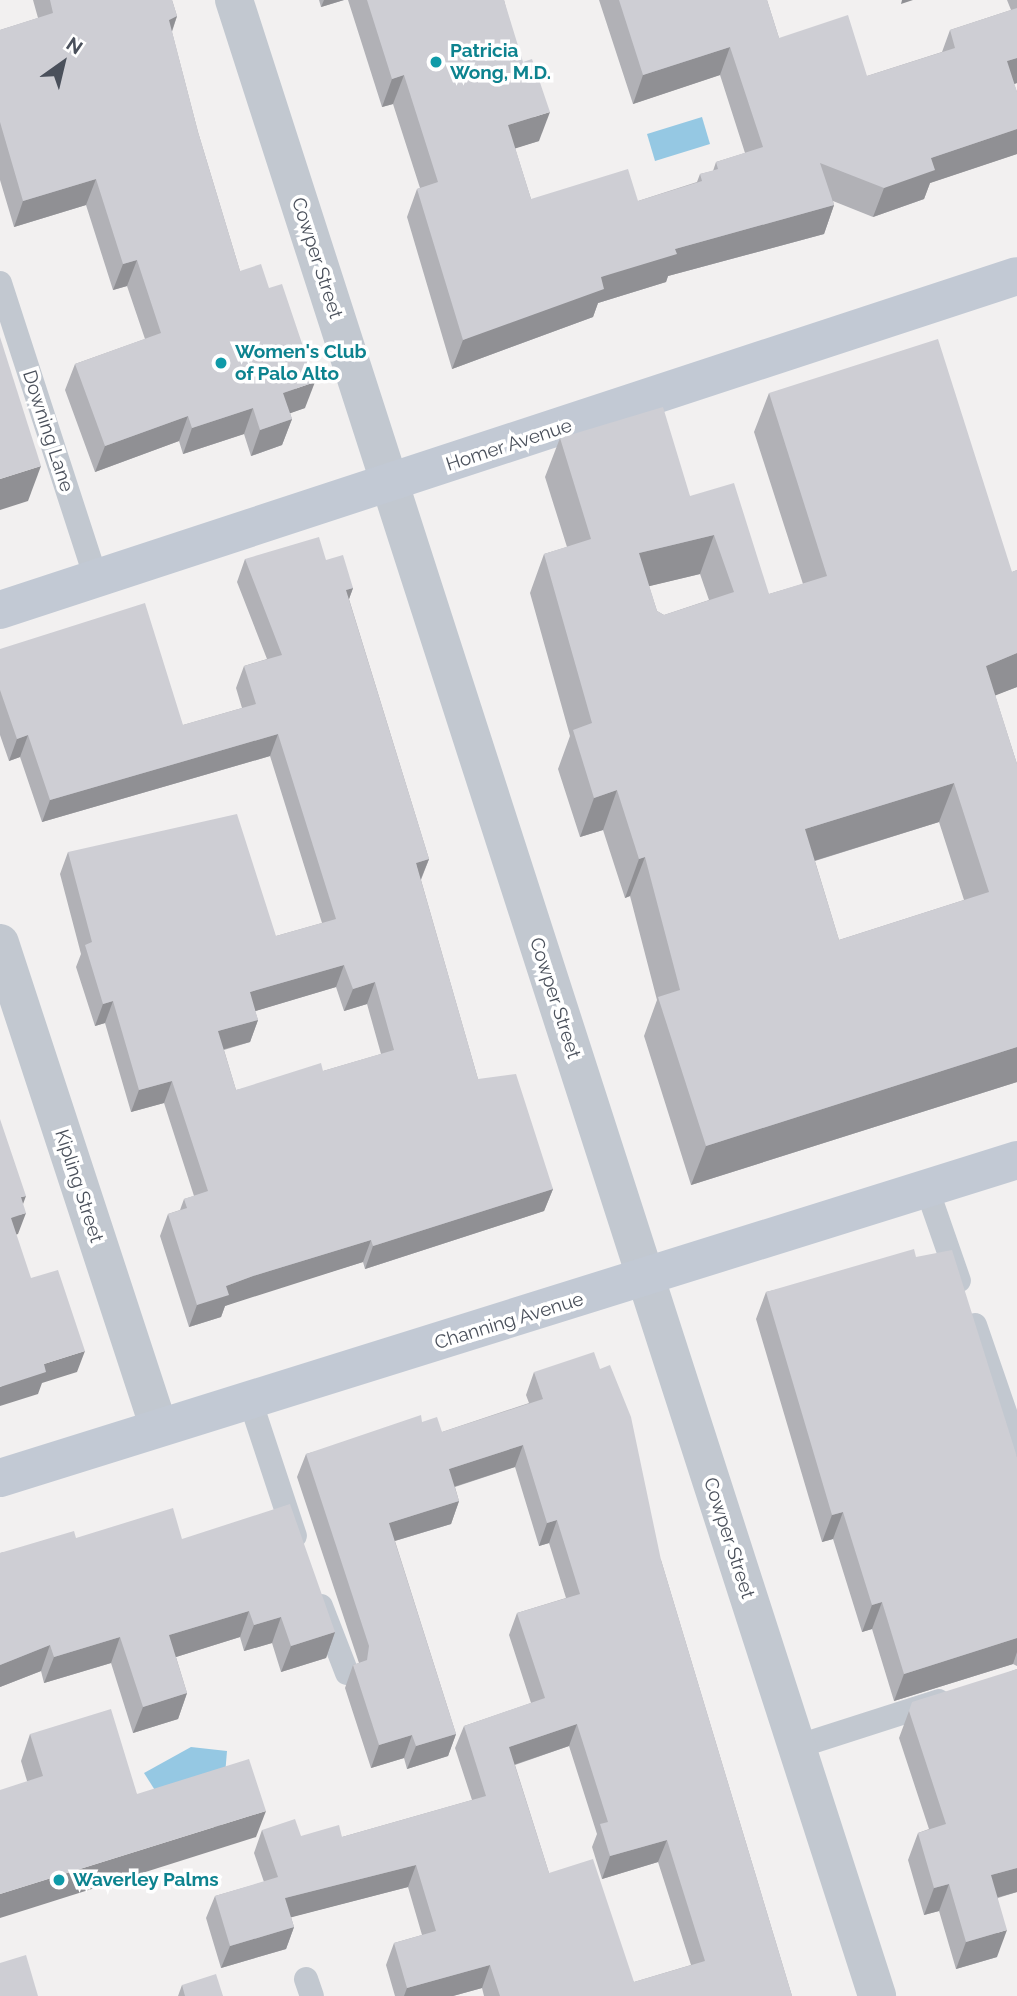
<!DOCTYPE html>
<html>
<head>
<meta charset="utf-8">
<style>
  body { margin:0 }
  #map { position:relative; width:1017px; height:1996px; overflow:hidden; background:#f2f0f0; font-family:Raleway,sans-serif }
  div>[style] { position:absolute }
  .water>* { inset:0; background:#95c8e3 }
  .lane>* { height:24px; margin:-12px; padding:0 12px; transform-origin:12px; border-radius:12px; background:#c2c8d0 }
  .street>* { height:38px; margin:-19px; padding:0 19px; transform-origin:19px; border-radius:19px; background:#c2c8d0 }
  .secondary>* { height:38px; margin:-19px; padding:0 19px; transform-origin:19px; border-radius:19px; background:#c2c9d4 }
  .wall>* { inset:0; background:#b1b1b6 }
  .shaded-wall>* { inset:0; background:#909094 }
  .building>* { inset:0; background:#ceced4 }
  .dots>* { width:19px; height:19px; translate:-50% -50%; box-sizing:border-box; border:4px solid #fff; border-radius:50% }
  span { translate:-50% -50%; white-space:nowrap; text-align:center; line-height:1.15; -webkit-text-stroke:7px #fff; paint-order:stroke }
  .culture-label { font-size:19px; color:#0d838f; font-weight:700 }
  .left { translate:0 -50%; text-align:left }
  .street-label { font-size:19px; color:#4a505b }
  .north { position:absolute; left:28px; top:28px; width:70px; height:70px; -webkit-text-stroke:5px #fff; paint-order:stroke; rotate:34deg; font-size:19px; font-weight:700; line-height:28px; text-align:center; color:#4a505b }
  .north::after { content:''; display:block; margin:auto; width:24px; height:32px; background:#4a505b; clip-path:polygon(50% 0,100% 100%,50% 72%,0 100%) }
</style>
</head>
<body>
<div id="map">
  <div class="water">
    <i style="clip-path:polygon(702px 117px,710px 144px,655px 161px,647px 134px)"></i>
    <i style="clip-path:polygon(191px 1747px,227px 1751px,225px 1775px,158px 1795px,144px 1773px)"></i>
  </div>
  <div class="lane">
    <i style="left:0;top:283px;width:311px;rotate:72deg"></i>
    <i style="left:927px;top:1189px;width:97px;rotate:70.8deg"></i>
    <i style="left:975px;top:1325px;width:129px;rotate:71deg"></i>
    <i style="left:250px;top:1400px;width:143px;rotate:71.7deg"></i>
    <i style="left:321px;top:1606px;width:72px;rotate:68.8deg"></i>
    <i style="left:796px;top:1747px;width:150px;rotate:-17.8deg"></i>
    <i style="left:306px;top:1979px;width:18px;rotate:71deg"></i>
  </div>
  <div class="street">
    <i style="left:234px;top:0;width:2097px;rotate:72.14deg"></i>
    <i style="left:0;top:943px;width:510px;rotate:71.85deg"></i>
  </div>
  <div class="secondary">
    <i style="left:0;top:610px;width:1070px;rotate:-18.18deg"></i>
    <i style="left:0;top:1478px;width:1066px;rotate:-17.36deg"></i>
  </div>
  <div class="wall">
    <i style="clip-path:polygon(33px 0,172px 0,177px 16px,172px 32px,198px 132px,240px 271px,305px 408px,290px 413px,292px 419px,282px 445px,251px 456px,244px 434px,183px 454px,179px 441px,95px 472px,65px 390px,75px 364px,145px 339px,127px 286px,113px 290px,86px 205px,14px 227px,0 180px,0 30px,38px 18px)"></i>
    <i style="clip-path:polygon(319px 0,344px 0,321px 7px)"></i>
    <i style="clip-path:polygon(348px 0,504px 0,539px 141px,515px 148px,531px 199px,638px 201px,697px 182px,700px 174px,713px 171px,716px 162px,745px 153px,720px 75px,633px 104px,599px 0,767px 0,779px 38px,867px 76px,942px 52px,950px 30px,1011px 10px,1007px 0,1017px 0,1017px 83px,1014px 84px,1017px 92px,1017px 154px,930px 183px,924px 199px,873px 217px,833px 201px,834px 205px,824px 234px,668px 276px,666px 282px,598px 303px,593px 317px,452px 369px,407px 217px,417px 189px,420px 188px,393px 104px,382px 107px)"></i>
    <i style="clip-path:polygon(evenodd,769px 393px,1012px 572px,1017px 570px,1017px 687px,995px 695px,1017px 764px,1017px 1082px,691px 1185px,644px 1036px,657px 1000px,630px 896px,625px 898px,603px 830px,580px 837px,558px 769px,570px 736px,530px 593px,544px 554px,567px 547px,545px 477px,560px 438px,690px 496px,769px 594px,803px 584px,754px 432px,769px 393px,700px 574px,709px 600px,664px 615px,657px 611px,649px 586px,700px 574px,769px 393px,939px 822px,964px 900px,839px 940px,815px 861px,939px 822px)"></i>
    <i style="clip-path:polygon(evenodd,245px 559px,326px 560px,353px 588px,349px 599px,429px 859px,421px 880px,478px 1079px,553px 1189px,544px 1211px,365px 1269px,363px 1262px,245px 1298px,225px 1306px,221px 1317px,189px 1327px,160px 1236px,168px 1214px,180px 1210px,184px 1199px,194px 1196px,164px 1103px,131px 1112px,105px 1023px,95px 1026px,76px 967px,81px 954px,60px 874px,68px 852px,276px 936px,322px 923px,270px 756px,42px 822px,20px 757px,9px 761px,0 735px,0 649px,183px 725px,242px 708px,236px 688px,244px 666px,267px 659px,237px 582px,245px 559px,336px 987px,344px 1011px,367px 1004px,381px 1054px,323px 1071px,236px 1090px,224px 1050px,250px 1042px,258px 1020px,255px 1011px,336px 987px)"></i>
    <i style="clip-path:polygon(916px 1257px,1017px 1457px,1017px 1666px,1013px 1664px,894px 1701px,872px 1629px,862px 1632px,833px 1539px,822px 1542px,756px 1319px,766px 1292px)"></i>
    <i style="clip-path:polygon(evenodd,534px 1372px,661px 1560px,792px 1996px,484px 1996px,482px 1988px,453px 1996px,395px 1996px,386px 1965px,394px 1943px,422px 1935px,408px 1887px,291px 1917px,294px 1927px,286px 1949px,221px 1968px,206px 1918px,215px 1896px,264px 1882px,254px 1853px,262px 1830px,301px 1836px,342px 1837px,472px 1800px,455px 1748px,464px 1726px,531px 1703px,509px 1635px,517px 1613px,566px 1598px,549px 1543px,539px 1546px,515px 1467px,455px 1487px,459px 1501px,451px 1524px,395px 1541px,456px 1734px,448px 1756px,407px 1769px,404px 1758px,371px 1768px,345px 1688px,353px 1665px,359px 1663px,297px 1477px,306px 1454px,422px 1422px,442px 1432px,529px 1403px,526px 1395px,534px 1372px,569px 1746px,597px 1834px,592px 1847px,602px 1879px,658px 1862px,691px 1965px,634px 1982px,549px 1873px,515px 1765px,569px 1746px)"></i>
    <i style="clip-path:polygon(76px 1538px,182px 1539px,335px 1632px,326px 1658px,281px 1672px,272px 1643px,244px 1651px,240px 1637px,176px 1657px,187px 1693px,178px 1719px,133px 1733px,111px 1663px,44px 1683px,41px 1671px,0 1687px,0 1553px)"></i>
    <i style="clip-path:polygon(1017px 1669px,1017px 1892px,998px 1898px,997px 1957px,956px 1969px,939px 1911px,924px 1915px,908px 1860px,918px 1833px,929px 1829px,899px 1738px,909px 1711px)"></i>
    <i style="clip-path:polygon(30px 1734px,137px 1794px,256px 1837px,27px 1781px,21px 1761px)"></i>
    <i style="clip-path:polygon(182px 1985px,223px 1996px,178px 1996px)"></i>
  </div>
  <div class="shaded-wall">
    <i style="clip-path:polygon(324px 0,344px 0,321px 7px)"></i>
    <i style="clip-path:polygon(902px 0,913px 0,901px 4px)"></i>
    <i style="clip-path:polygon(177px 16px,168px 42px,169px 20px)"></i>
    <i style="clip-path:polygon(730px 47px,720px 75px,633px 104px,643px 75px)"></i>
    <i style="clip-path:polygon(1017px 58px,1017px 83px,996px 90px,1007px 61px)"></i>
    <i style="clip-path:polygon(404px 75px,393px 104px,382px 107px,392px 79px)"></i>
    <i style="clip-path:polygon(550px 112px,539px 141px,498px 154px,508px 125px)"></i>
    <i style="clip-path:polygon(1017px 129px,1017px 154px,930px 183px,924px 199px,873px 217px,884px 188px,931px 158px)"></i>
    <i style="clip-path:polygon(96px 179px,86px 205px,14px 227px,23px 201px)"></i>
    <i style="clip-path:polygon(834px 205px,824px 234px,668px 276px,666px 282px,598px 303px,593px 317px,452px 369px,463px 340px,601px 277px,675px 249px)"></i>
    <i style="clip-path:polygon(137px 260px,127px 286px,113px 290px,123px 264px)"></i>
    <i style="clip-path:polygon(315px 382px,305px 408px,274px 419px,283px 393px)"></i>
    <i style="clip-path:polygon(253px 408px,244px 434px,183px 454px,192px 428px)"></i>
    <i style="clip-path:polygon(188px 416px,179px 441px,95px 472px,105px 446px)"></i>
    <i style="clip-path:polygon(292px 419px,282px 445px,251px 456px,260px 430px)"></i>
    <i style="clip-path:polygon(41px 466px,28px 501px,0 510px,0 479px)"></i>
    <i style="clip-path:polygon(714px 535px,700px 574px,625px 592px,639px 553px)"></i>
    <i style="clip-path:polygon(353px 588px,345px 610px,346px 590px)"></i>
    <i style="clip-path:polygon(1017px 653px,1017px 687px,971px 705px,986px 666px)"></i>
    <i style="clip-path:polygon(278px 734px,270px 756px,42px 822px,50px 800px)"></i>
    <i style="clip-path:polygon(28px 735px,20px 757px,9px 761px,17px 739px)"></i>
    <i style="clip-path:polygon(954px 783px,939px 822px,791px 868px,805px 829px)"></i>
    <i style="clip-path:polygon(617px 790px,603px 830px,580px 837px,594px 798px)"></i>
    <i style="clip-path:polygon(645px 857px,630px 896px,625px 898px,639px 859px)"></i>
    <i style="clip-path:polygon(429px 859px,420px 881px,416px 863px)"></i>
    <i style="clip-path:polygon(344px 965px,336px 987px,242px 1015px,250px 992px)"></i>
    <i style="clip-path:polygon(375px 982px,367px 1004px,344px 1011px,353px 989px)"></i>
    <i style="clip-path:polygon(113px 1001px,105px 1023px,95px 1026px,103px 1004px)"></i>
    <i style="clip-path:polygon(258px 1020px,250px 1042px,210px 1053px,218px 1031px)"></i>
    <i style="clip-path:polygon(1017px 1047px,1017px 1082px,691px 1185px,706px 1146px)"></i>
    <i style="clip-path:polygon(172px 1081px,164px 1103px,131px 1112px,139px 1090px)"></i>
    <i style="clip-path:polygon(553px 1189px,544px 1211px,365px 1269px,373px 1246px)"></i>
    <i style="clip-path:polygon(26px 1196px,19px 1215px,26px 1213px,18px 1234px,3px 1239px,11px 1218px,21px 1197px)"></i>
    <i style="clip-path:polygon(371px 1240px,363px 1262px,225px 1306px,221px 1317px,189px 1327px,197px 1305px,226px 1286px,253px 1276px)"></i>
    <i style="clip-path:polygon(85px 1351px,77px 1372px,42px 1383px,38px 1394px,0 1406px,0 1387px,44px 1364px)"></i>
    <i style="clip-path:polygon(523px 1445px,515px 1467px,441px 1491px,449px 1469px)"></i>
    <i style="clip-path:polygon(459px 1501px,451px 1524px,381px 1545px,389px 1523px)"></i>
    <i style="clip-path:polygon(843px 1512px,833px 1539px,822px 1542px,832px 1515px)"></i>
    <i style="clip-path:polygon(557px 1520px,549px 1543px,539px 1546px,547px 1523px)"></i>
    <i style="clip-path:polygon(882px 1602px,872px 1629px,862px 1632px,872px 1605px)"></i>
    <i style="clip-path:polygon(249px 1611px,240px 1637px,160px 1662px,169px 1635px)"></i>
    <i style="clip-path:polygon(281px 1617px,272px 1643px,244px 1651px,254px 1625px)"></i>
    <i style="clip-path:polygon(335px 1632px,326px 1658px,281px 1672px,291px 1646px)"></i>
    <i style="clip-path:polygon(120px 1637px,111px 1663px,44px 1683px,54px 1657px)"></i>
    <i style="clip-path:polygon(1017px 1638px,1017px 1652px,1013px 1664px,894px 1701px,904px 1674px)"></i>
    <i style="clip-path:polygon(50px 1645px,41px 1671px,0 1687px,0 1665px)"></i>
    <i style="clip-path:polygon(187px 1693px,178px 1719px,133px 1733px,143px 1707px)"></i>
    <i style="clip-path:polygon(577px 1724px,569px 1746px,501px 1769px,509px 1747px)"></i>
    <i style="clip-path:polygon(456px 1734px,448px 1756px,407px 1769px,416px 1746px)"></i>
    <i style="clip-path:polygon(412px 1735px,404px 1758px,371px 1768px,379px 1745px)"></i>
    <i style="clip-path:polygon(266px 1811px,256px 1837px,0 1918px,0 1894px)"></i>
    <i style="clip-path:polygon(667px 1840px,658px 1862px,602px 1879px,610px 1856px)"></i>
    <i style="clip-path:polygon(416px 1865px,408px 1887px,277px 1921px,285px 1898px)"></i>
    <i style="clip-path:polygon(1017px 1868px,1017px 1892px,981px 1902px,991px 1875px)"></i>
    <i style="clip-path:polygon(949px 1884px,939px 1911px,924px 1915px,934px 1888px)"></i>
    <i style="clip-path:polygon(294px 1927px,286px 1949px,221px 1968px,230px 1946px)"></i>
    <i style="clip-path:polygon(1007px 1930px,997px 1957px,956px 1969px,966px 1942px)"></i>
    <i style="clip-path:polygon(490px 1965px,482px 1988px,453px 1996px,404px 1996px,407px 1988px)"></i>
  </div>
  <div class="building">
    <i style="clip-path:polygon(50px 0,172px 0,177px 16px,169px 20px,198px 132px,240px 271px,261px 264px,269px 288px,282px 284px,315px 382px,283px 393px,292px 419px,260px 430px,253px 408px,192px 428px,188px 416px,105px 446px,75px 364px,161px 333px,137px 260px,123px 264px,96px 179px,23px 201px,0 122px,0 30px,53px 13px)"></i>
    <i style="clip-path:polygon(367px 0,504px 0,523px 62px,532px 59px,550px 112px,508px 125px,531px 199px,628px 169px,638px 201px,702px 181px,700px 174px,718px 169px,716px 162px,763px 147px,730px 47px,643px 75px,619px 0,767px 0,779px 38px,848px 15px,867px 76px,955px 48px,950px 30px,1017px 8px,1017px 58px,1007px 61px,1017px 92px,1017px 129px,931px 158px,935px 170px,884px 188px,820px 163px,834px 205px,675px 249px,677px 254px,601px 277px,604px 289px,463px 340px,417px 189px,438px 182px,404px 75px,392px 79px)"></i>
    <i style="clip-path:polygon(0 337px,41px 466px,0 479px)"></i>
    <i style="clip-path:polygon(evenodd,938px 339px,1012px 572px,1017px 570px,1017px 653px,986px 666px,1017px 764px,1017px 1047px,706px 1146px,658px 997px,680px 990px,645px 857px,639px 859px,617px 790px,594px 798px,573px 730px,592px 723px,544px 554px,591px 539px,560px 438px,663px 407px,690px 496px,734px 483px,769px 594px,827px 576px,769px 393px,938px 339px,714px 535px,734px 592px,664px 615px,657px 611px,639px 553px,714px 535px,938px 339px,954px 783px,989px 892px,839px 940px,805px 829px,954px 783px)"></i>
    <i style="clip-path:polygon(evenodd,319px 537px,326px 560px,343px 555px,353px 588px,346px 590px,429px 859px,416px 863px,478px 1079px,516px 1074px,553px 1189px,373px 1246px,371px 1240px,253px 1276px,226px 1286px,229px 1295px,197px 1305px,168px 1214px,187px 1208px,184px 1199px,208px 1191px,172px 1081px,139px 1090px,113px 1001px,103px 1004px,85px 945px,92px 942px,68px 852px,237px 814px,276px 936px,336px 919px,278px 734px,50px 800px,28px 735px,17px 739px,0 690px,0 649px,145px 603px,183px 725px,256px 704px,244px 666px,282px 655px,245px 559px,319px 537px,344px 965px,353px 989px,375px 982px,394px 1050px,323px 1071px,321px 1063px,236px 1090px,218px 1031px,258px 1020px,250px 992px,344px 965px)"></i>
    <i style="clip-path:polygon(0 1119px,26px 1196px,21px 1197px,26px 1213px,11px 1218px,31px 1278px,58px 1270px,85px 1351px,44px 1364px,46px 1372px,0 1387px)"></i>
    <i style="clip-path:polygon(914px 1249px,916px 1257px,952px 1250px,1017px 1457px,1017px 1638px,904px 1674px,882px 1602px,872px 1605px,843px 1512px,832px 1515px,766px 1292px)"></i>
    <i style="clip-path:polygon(evenodd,594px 1352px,600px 1369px,610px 1365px,631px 1417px,661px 1560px,792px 1996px,500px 1996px,490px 1965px,407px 1988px,394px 1943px,436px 1931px,416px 1865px,285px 1898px,294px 1927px,230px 1946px,215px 1896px,278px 1877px,262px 1830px,295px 1819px,301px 1836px,339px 1825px,342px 1837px,486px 1796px,464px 1726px,545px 1698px,517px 1613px,580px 1594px,557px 1520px,547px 1523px,523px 1445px,449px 1469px,459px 1501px,389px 1523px,456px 1734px,416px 1746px,412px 1735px,379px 1745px,353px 1665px,367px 1660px,369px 1646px,306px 1454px,421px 1415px,422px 1422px,437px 1417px,442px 1432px,543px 1399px,534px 1372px,594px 1352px,577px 1724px,608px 1822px,600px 1824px,610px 1856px,667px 1840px,705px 1961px,634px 1982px,593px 1859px,549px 1873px,509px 1747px,577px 1724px)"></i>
    <i style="clip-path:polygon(290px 1504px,335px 1632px,291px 1646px,281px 1617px,254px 1625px,249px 1611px,169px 1635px,187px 1693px,143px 1707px,120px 1637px,54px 1657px,50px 1645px,0 1665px,0 1553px,74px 1531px,76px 1538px,173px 1508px,182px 1539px)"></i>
    <i style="clip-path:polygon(1017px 1669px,1017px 1868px,991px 1875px,1007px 1930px,966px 1942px,949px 1884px,934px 1888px,918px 1833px,946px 1824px,909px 1711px,912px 1702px)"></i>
    <i style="clip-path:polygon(111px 1709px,137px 1794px,249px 1759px,266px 1811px,0 1894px,0 1790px,43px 1776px,30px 1734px)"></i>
    <i style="clip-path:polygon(26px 1955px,38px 1996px,0 1996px,0 1963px)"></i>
    <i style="clip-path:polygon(216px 1974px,223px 1996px,185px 1996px,182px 1985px)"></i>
  </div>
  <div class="dots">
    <i style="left:436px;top:62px;background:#0f9aa8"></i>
    <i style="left:221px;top:363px;background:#0f9aa8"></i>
    <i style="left:59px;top:1880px;background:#0f9aa8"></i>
  </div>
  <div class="culture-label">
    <span class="left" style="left:450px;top:62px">Patricia<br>Wong, M.D.</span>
    <span class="left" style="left:235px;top:363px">Women's Club<br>of Palo Alto</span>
    <span class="left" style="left:73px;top:1880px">Waverley Palms</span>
  </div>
  <div class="street-label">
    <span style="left:317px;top:258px;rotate:72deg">Cowper Street</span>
    <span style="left:48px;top:431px;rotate:72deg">Downing Lane</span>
    <span style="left:509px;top:445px;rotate:-18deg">Homer Avenue</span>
    <span style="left:555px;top:998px;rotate:72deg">Cowper Street</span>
    <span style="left:79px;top:1186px;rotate:72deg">Kipling Street</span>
    <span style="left:509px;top:1321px;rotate:-17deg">Channing Avenue</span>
    <span style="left:729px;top:1538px;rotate:72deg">Cowper Street</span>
  </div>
  <div class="north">N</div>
</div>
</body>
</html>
